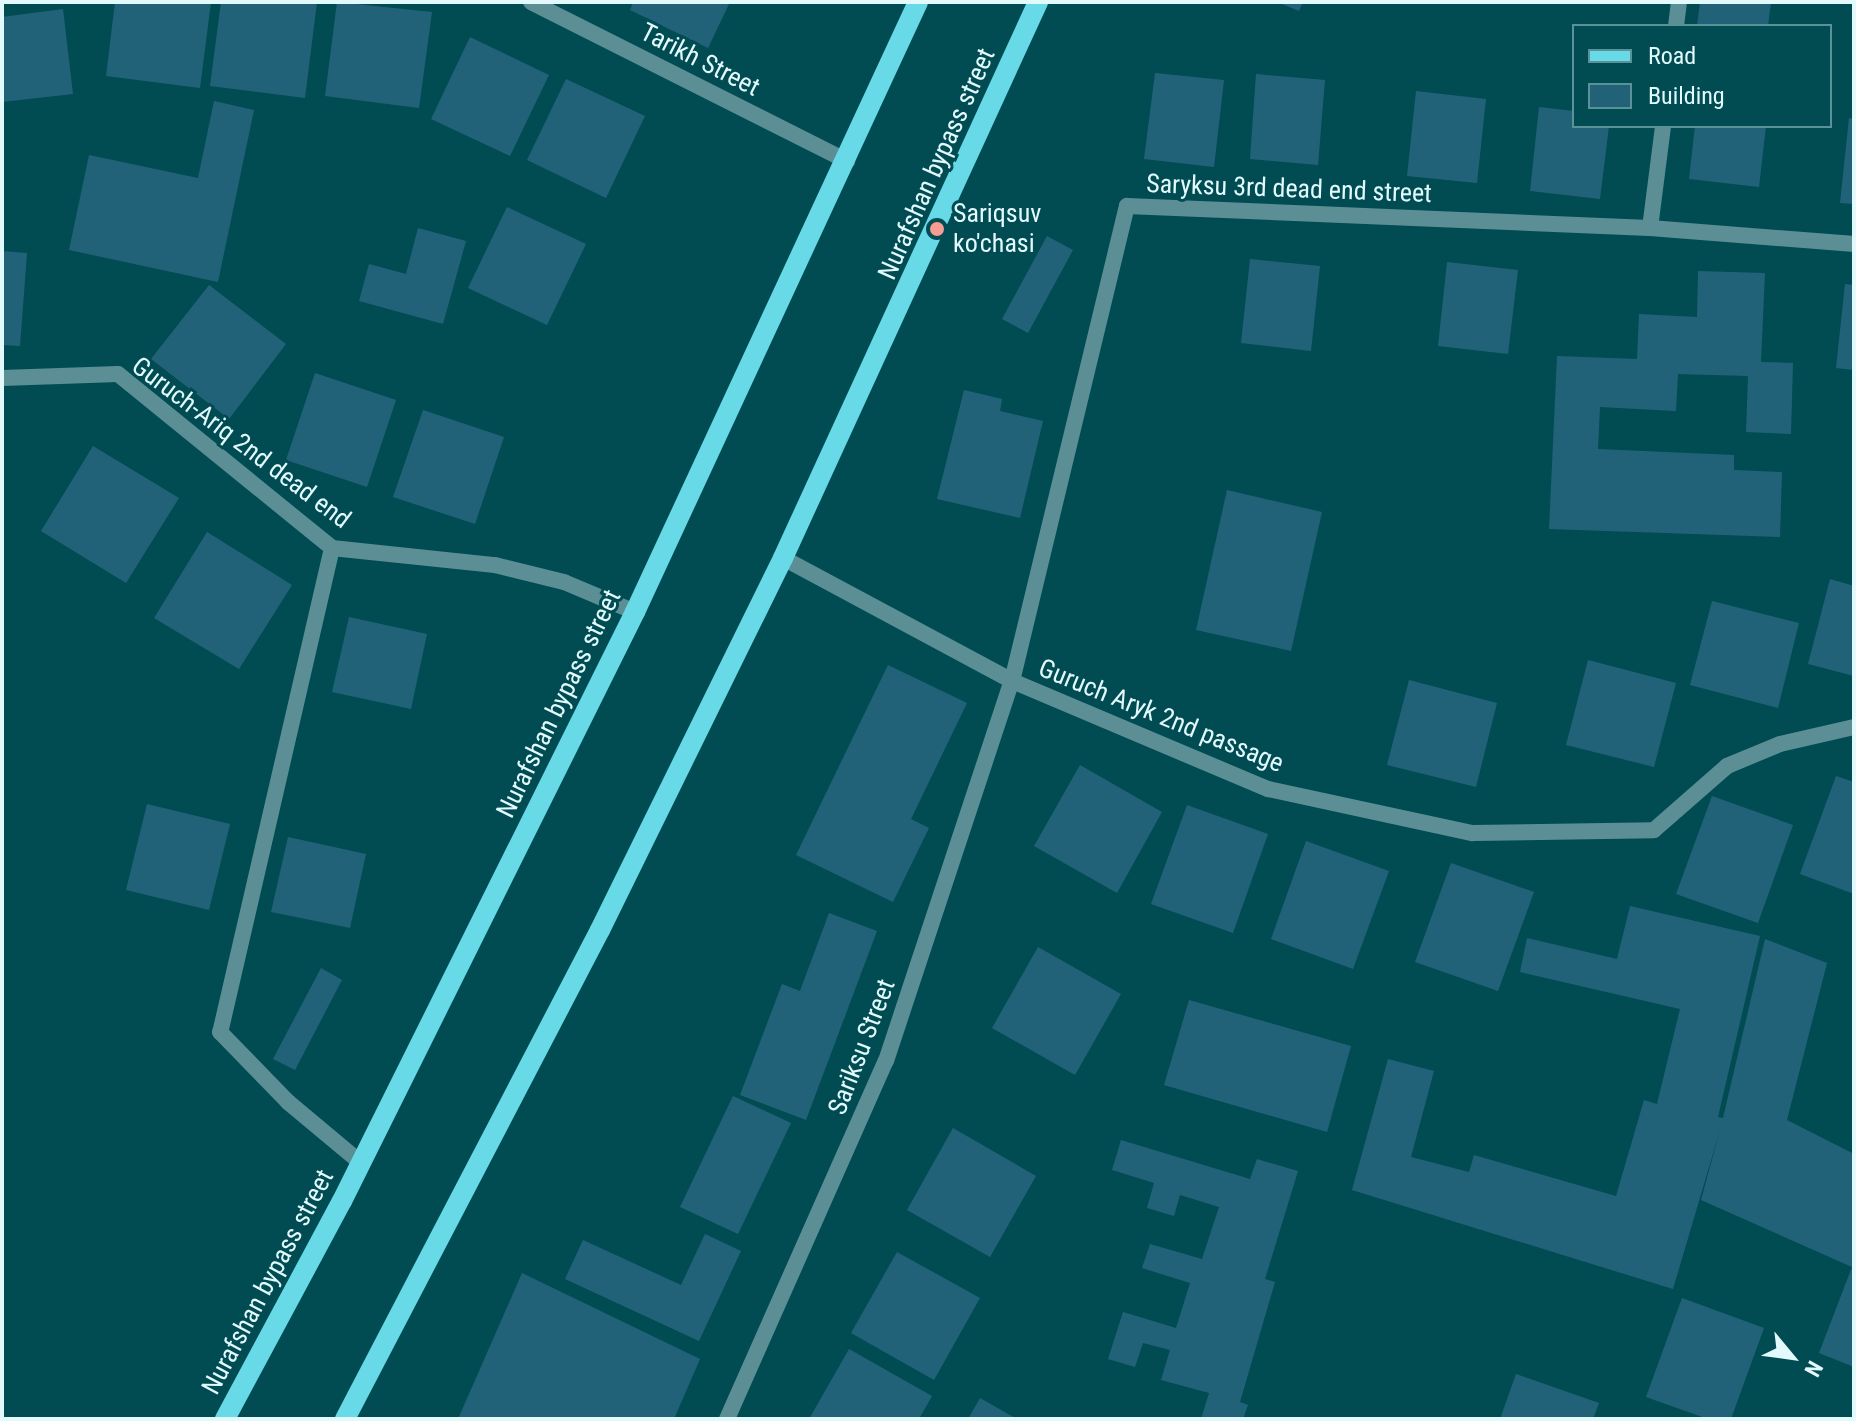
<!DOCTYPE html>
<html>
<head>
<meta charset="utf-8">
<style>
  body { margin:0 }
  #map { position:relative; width:1856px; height:1421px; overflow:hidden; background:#014c53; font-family:"Roboto Condensed",sans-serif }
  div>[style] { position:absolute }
  .building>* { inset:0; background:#226279 }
  .service>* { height:16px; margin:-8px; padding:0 8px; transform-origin:8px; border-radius:8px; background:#5c8f95 }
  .minor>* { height:16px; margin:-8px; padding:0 8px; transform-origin:8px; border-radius:8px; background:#5c8f95 }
  .primary>* { height:20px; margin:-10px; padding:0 10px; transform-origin:10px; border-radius:10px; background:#68d9e7 }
  .dots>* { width:22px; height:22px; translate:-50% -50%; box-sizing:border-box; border:4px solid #014c53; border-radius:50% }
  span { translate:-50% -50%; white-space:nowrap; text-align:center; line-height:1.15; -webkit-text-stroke:6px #014c53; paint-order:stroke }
  .street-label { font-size:26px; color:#e3fafd }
  .poi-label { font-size:26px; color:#e3fafd }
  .left { translate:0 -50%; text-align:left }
  .frame { position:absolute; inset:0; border:4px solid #e3fafd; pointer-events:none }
  .legend { position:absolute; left:1572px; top:24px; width:260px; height:104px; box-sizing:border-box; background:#014c53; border:2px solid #5b9297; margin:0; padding:10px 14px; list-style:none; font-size:24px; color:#e3fafd }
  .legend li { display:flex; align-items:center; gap:16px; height:40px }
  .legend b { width:40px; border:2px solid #5b9297 }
  .north { position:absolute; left:1752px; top:1317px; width:80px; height:80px; -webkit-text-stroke:6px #014c53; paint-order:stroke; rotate:119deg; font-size:22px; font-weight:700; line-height:32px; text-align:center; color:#e3fafd }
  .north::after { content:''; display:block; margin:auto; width:28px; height:36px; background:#e3fafd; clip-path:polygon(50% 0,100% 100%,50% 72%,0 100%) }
</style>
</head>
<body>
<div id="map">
  <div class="building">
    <i style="clip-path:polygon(115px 2px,211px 2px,200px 88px,106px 76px)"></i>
    <i style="clip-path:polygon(221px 2px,317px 2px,305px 98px,210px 86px)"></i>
    <i style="clip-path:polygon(337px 2px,432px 12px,419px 108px,325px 96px)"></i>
    <i style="clip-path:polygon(633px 2px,730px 2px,708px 48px,630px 10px)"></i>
    <i style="clip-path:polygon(1277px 2px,1303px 2px,1299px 11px)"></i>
    <i style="clip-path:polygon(1700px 2px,1771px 2px,1768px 26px,1697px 26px)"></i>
    <i style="clip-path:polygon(63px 9px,73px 94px,2px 102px,2px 17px)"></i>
    <i style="clip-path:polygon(470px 37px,549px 75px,510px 156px,431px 119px)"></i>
    <i style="clip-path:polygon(1155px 73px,1224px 80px,1214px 167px,1144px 159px)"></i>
    <i style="clip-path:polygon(1256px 74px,1325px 80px,1318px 165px,1250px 159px)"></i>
    <i style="clip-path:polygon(566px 79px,645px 116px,606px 198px,527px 160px)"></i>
    <i style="clip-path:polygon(1416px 91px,1486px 99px,1477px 183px,1407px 176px)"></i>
    <i style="clip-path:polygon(214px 101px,254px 110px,218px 282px,69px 250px,89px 155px,198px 178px)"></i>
    <i style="clip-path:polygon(1539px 107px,1574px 111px,1574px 126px,1609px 126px,1600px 199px,1530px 191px)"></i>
    <i style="clip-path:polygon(1849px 118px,1854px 119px,1854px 204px,1840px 203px)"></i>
    <i style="clip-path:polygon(1695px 126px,1766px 126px,1759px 187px,1689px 179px)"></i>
    <i style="clip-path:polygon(507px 207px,586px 244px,547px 325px,468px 288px)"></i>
    <i style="clip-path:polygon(418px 228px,466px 241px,443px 324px,359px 301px,369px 264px,406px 274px)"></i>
    <i style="clip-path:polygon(1047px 236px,1073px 250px,1028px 333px,1002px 319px)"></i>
    <i style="clip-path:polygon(2px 251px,27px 253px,20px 346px,2px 345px)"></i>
    <i style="clip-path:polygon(1250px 259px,1320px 266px,1311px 351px,1241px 343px)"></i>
    <i style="clip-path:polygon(1447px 262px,1518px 270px,1508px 354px,1438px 346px)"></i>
    <i style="clip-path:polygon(1698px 271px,1765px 273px,1761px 362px,1793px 363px,1791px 434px,1746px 432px,1748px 376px,1678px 374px,1676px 411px,1600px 407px,1598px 449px,1734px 455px,1734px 470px,1782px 472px,1780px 537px,1549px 529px,1557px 356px,1637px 359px,1639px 314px,1697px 317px)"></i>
    <i style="clip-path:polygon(1845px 284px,1854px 285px,1854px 370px,1836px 368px)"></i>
    <i style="clip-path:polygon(209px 285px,286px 344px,229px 419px,151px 359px)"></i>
    <i style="clip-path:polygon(315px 373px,396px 400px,367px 487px,286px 460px)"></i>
    <i style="clip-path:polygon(964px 390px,1002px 399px,1000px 411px,1043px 421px,1020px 518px,937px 499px)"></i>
    <i style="clip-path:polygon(423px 410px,504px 437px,475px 524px,393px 497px)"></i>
    <i style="clip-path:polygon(93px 446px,179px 498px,126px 583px,41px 531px)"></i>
    <i style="clip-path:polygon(1227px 490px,1322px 512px,1291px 651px,1196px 630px)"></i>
    <i style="clip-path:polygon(207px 532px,292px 585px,239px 669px,154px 618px)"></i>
    <i style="clip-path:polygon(1830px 579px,1854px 586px,1854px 676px,1808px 664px)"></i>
    <i style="clip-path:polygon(1712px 601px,1799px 623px,1778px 708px,1690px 685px)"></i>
    <i style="clip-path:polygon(349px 617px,427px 634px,411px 709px,332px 692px)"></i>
    <i style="clip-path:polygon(1588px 660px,1676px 683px,1654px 767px,1566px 745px)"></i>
    <i style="clip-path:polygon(888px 665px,967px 703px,911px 819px,929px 828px,893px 902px,796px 855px)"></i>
    <i style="clip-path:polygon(1409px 680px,1497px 703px,1476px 787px,1387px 765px)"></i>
    <i style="clip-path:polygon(1080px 765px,1162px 812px,1117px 893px,1034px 846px)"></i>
    <i style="clip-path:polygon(1836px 776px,1854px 782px,1854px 894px,1800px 874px)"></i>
    <i style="clip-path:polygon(1712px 796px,1793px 825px,1758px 923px,1676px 894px)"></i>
    <i style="clip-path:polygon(147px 804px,230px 824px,209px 910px,126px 890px)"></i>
    <i style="clip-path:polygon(1187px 805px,1268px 834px,1233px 933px,1151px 904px)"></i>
    <i style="clip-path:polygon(288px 837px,366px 854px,350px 928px,271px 912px)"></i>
    <i style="clip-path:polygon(1306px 841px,1389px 871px,1353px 969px,1271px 939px)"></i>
    <i style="clip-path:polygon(1451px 863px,1534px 892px,1498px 991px,1415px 962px)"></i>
    <i style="clip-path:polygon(1630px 906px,1760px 936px,1718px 1117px,1723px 1118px,1765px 939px,1827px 963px,1787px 1120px,1854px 1154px,1854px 1367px,1819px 1353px,1852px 1267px,1701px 1200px,1720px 1130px,1673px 1289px,1352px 1190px,1388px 1059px,1434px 1071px,1411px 1157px,1469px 1172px,1474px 1155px,1616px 1196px,1644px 1100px,1657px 1104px,1680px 1009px,1520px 972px,1527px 938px,1617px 959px)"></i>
    <i style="clip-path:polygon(829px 913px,877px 931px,806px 1120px,740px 1095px,782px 984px,800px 991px)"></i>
    <i style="clip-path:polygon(1038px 947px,1121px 994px,1075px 1075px,992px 1028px)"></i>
    <i style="clip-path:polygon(321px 968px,342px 980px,295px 1070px,273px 1059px)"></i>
    <i style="clip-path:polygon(1189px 1000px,1351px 1046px,1327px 1132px,1164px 1085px)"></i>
    <i style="clip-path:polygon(733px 1096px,791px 1123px,738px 1234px,680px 1207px)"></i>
    <i style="clip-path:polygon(953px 1128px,1036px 1176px,990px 1257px,907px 1210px)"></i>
    <i style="clip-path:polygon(1121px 1140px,1250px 1179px,1257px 1159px,1298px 1171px,1265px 1279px,1275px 1282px,1240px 1402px,1248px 1405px,1243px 1419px,1201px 1419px,1209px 1393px,1161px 1380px,1170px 1350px,1143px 1343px,1135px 1367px,1108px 1359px,1123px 1312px,1176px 1328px,1190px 1283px,1142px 1268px,1150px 1244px,1202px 1259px,1219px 1207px,1180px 1195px,1174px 1216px,1147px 1208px,1154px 1183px,1112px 1170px)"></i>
    <i style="clip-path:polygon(705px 1234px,741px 1251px,699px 1341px,565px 1279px,583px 1240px,681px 1285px)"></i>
    <i style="clip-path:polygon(897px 1252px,980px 1298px,934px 1380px,851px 1333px)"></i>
    <i style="clip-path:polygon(522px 1273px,700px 1359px,674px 1419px,458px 1419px)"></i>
    <i style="clip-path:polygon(1682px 1298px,1764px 1328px,1731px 1419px,1708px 1419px,1646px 1397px)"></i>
    <i style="clip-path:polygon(849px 1349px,932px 1396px,919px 1419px,809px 1419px)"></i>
    <i style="clip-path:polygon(1516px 1374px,1599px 1403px,1593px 1419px,1500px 1419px)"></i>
    <i style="clip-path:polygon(980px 1398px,1017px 1419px,968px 1419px)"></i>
  </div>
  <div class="service">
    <i style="left:1676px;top:26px;width:24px;rotate:-83deg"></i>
    <i style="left:1650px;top:228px;width:103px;rotate:-82.7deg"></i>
  </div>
  <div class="minor">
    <i style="left:531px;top:2px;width:354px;rotate:26.7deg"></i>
    <i style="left:2px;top:378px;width:116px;rotate:-2deg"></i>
    <i style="left:118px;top:374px;width:276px;rotate:39.1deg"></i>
    <i style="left:332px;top:548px;width:164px;rotate:6deg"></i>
    <i style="left:495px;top:565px;width:71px;rotate:13.8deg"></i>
    <i style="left:564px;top:582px;width:77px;rotate:22.9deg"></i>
    <i style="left:332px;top:548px;width:497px;rotate:103deg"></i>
    <i style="left:220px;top:1032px;width:98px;rotate:45.8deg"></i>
    <i style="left:288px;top:1102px;width:95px;rotate:39.9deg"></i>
    <i style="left:783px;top:558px;width:260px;rotate:28.2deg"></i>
    <i style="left:1012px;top:681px;width:278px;rotate:22.9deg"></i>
    <i style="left:1268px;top:789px;width:209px;rotate:12.2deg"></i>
    <i style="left:1472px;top:833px;width:182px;rotate:-0.9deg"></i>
    <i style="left:1654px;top:830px;width:97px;rotate:-41.2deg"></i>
    <i style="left:1727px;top:766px;width:57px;rotate:-22.5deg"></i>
    <i style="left:1780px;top:744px;width:76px;rotate:-12.9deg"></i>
    <i style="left:727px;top:1419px;width:392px;rotate:-66.1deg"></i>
    <i style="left:886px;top:1061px;width:400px;rotate:-71.7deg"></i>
    <i style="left:1012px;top:681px;width:489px;rotate:-76.4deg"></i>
    <i style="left:1127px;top:206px;width:523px;rotate:2.41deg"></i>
    <i style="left:1650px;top:228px;width:205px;rotate:4.5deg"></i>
  </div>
  <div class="primary">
    <i style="left:225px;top:1419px;width:247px;rotate:-61.8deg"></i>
    <i style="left:342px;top:1201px;width:658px;rotate:-63.55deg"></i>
    <i style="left:635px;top:612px;width:672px;rotate:-65.11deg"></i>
    <i style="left:345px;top:1419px;width:551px;rotate:-62.46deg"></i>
    <i style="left:600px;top:930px;width:415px;rotate:-63.8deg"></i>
    <i style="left:783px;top:558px;width:612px;rotate:-65.36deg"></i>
  </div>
  <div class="dots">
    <i style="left:937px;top:229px;background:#f59c93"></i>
  </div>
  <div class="street-label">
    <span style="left:700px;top:60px;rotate:27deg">Tarikh Street</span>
    <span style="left:937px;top:164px;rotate:-66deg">Nurafshan bypass street</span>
    <span style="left:1289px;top:189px;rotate:2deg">Saryksu 3rd dead end street</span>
    <span style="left:241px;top:443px;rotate:37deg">Guruch-Ariq 2nd dead end</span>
    <span style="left:559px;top:704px;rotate:-64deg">Nurafshan bypass street</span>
    <span style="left:1161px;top:716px;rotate:22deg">Guruch Aryk 2nd passage</span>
    <span style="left:862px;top:1047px;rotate:-69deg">Sariksu Street</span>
    <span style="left:268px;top:1282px;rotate:-62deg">Nurafshan bypass street</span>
  </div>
  <div class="poi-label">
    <span class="left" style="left:953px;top:229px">Sariqsuv<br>ko'chasi</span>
  </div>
  <div class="frame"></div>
  <ul class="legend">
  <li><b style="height:10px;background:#68d9e7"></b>Road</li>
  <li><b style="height:22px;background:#226279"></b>Building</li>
  </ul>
  <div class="north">N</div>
</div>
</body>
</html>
